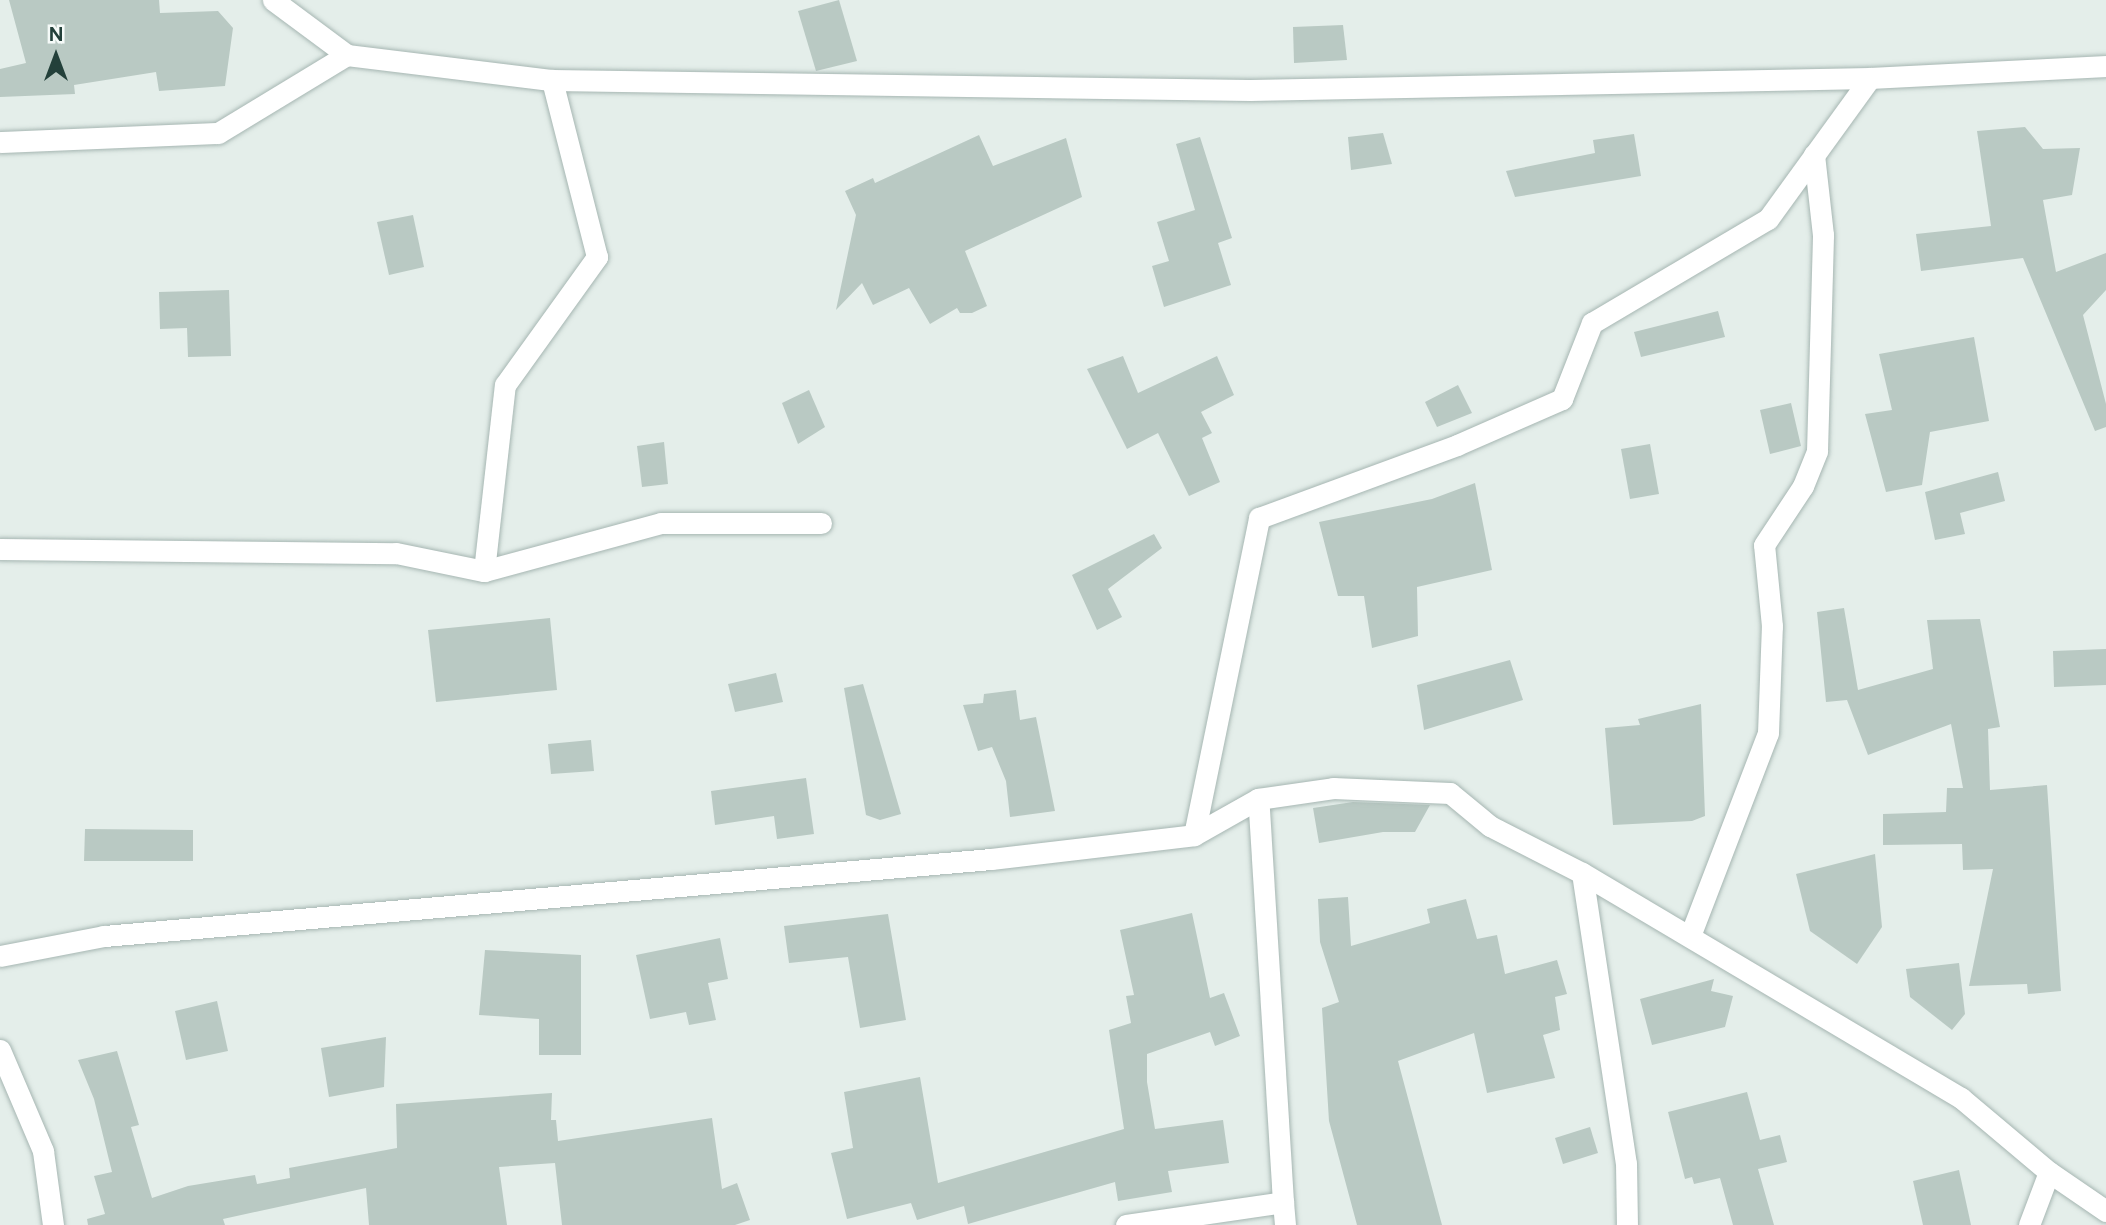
<!DOCTYPE html>
<html>
<head>
<meta charset="utf-8">
<style>
  body { margin:0 }
  #map { position:relative; width:2106px; height:1225px; overflow:hidden; background:#e4eeea; font-family:Figtree,sans-serif }
  div>[style] { position:absolute }
  .building>* { inset:0; background:#b9c9c3 }
  .roads { filter:drop-shadow(0 0 2px #a6b6b2) drop-shadow(0 0 2px #a6b6b2) }
  .minor>* { height:21px; margin:-10.5px; padding:0 10.5px; transform-origin:10.5px; border-radius:10.5px; background:#fff }
  span { translate:-50% -50%; white-space:nowrap; text-align:center; line-height:1.15; -webkit-text-stroke:7px #f5faf8; paint-order:stroke }
  .north { position:absolute; left:21px; top:21px; width:70px; height:70px; -webkit-text-stroke:5px #f5faf8; paint-order:stroke; rotate:0deg; font-size:19px; font-weight:700; line-height:28px; text-align:center; color:#23403a }
  .north::after { content:''; display:block; margin:auto; width:24px; height:32px; background:#23403a; clip-path:polygon(50% 0,100% 100%,50% 72%,0 100%) }
</style>
</head>
<body>
<div id="map">
  <div class="building">
    <i style="clip-path:polygon(9px 0,159px 0,160px 13px,218px 11px,233px 28px,225px 86px,159px 91px,156px 72px,74px 85px,75px 94px,0 97px,0 69px,26px 63px)"></i>
    <i style="clip-path:polygon(839px 0,857px 61px,816px 71px,798px 11px)"></i>
    <i style="clip-path:polygon(1343px 25px,1347px 60px,1294px 63px,1293px 27px)"></i>
    <i style="clip-path:polygon(2025px 127px,2043px 149px,2080px 148px,2072px 195px,2043px 200px,2056px 272px,2106px 253px,2106px 290px,2083px 315px,2106px 404px,2106px 427px,2095px 431px,2023px 258px,1921px 271px,1916px 234px,1991px 226px,1977px 131px)"></i>
    <i style="clip-path:polygon(1383px 133px,1392px 164px,1351px 170px,1348px 137px)"></i>
    <i style="clip-path:polygon(1634px 134px,1641px 176px,1515px 197px,1506px 171px,1595px 153px,1593px 140px)"></i>
    <i style="clip-path:polygon(979px 135px,993px 166px,1066px 138px,1082px 197px,965px 251px,987px 306px,972px 313px,960px 313px,957px 308px,930px 324px,909px 288px,873px 305px,862px 283px,836px 310px,856px 215px,845px 191px,873px 178px,875px 183px)"></i>
    <i style="clip-path:polygon(1200px 137px,1232px 238px,1218px 243px,1231px 285px,1164px 307px,1152px 266px,1169px 261px,1157px 222px,1195px 210px,1176px 144px)"></i>
    <i style="clip-path:polygon(413px 215px,424px 267px,389px 275px,377px 222px)"></i>
    <i style="clip-path:polygon(229px 290px,231px 356px,188px 357px,187px 328px,160px 329px,159px 292px)"></i>
    <i style="clip-path:polygon(1718px 311px,1725px 337px,1641px 357px,1634px 332px)"></i>
    <i style="clip-path:polygon(1974px 337px,1989px 421px,1930px 432px,1922px 485px,1886px 492px,1865px 414px,1892px 410px,1879px 354px)"></i>
    <i style="clip-path:polygon(1123px 356px,1138px 393px,1217px 356px,1234px 395px,1201px 412px,1212px 433px,1202px 438px,1220px 482px,1189px 496px,1158px 433px,1127px 449px,1087px 369px)"></i>
    <i style="clip-path:polygon(1458px 385px,1472px 413px,1437px 427px,1425px 402px)"></i>
    <i style="clip-path:polygon(809px 390px,825px 427px,798px 444px,782px 403px)"></i>
    <i style="clip-path:polygon(1791px 403px,1801px 446px,1770px 454px,1760px 410px)"></i>
    <i style="clip-path:polygon(664px 442px,668px 484px,642px 487px,637px 446px)"></i>
    <i style="clip-path:polygon(1650px 444px,1659px 494px,1630px 499px,1621px 449px)"></i>
    <i style="clip-path:polygon(1998px 472px,2005px 501px,1960px 513px,1965px 534px,1935px 540px,1925px 492px)"></i>
    <i style="clip-path:polygon(1475px 483px,1492px 570px,1417px 587px,1418px 636px,1372px 648px,1364px 596px,1338px 596px,1319px 522px,1432px 499px)"></i>
    <i style="clip-path:polygon(1154px 534px,1162px 548px,1108px 589px,1122px 617px,1097px 630px,1072px 575px)"></i>
    <i style="clip-path:polygon(1844px 608px,1858px 690px,1933px 669px,1927px 620px,1980px 619px,2000px 727px,1988px 729px,1990px 790px,2047px 785px,2061px 991px,2028px 994px,2027px 984px,1969px 986px,1993px 869px,1963px 870px,1962px 844px,1883px 845px,1883px 814px,1946px 812px,1947px 788px,1963px 788px,1951px 724px,1868px 755px,1847px 700px,1826px 702px,1817px 612px)"></i>
    <i style="clip-path:polygon(550px 618px,557px 690px,436px 702px,428px 630px)"></i>
    <i style="clip-path:polygon(2106px 649px,2106px 685px,2054px 687px,2053px 651px)"></i>
    <i style="clip-path:polygon(1510px 660px,1523px 700px,1424px 730px,1417px 685px)"></i>
    <i style="clip-path:polygon(776px 673px,783px 702px,735px 712px,728px 684px)"></i>
    <i style="clip-path:polygon(863px 684px,901px 814px,880px 820px,866px 815px,844px 688px)"></i>
    <i style="clip-path:polygon(1016px 690px,1020px 720px,1036px 717px,1055px 811px,1010px 817px,1006px 781px,992px 747px,978px 751px,963px 705px,983px 703px,984px 694px)"></i>
    <i style="clip-path:polygon(1701px 704px,1705px 816px,1692px 821px,1613px 825px,1605px 728px,1640px 725px,1638px 719px)"></i>
    <i style="clip-path:polygon(591px 740px,594px 771px,551px 774px,548px 744px)"></i>
    <i style="clip-path:polygon(806px 778px,814px 834px,777px 839px,774px 816px,715px 825px,711px 791px)"></i>
    <i style="clip-path:polygon(1353px 802px,1430px 805px,1415px 832px,1383px 832px,1319px 843px,1313px 808px)"></i>
    <i style="clip-path:polygon(85px 829px,193px 830px,193px 861px,84px 861px)"></i>
    <i style="clip-path:polygon(1875px 854px,1882px 927px,1857px 964px,1810px 931px,1796px 874px)"></i>
    <i style="clip-path:polygon(1348px 897px,1351px 946px,1430px 923px,1427px 909px,1466px 899px,1477px 939px,1497px 935px,1505px 974px,1557px 960px,1567px 994px,1555px 997px,1560px 1030px,1543px 1035px,1555px 1078px,1487px 1093px,1474px 1033px,1398px 1061px,1442px 1225px,1357px 1225px,1329px 1121px,1322px 1008px,1339px 1002px,1320px 942px,1318px 899px)"></i>
    <i style="clip-path:polygon(1192px 913px,1210px 998px,1224px 993px,1240px 1036px,1215px 1046px,1210px 1032px,1147px 1054px,1147px 1082px,1155px 1129px,1223px 1120px,1229px 1163px,1168px 1171px,1172px 1192px,1118px 1201px,1115px 1182px,968px 1224px,964px 1206px,917px 1220px,911px 1203px,847px 1219px,831px 1153px,853px 1148px,844px 1092px,920px 1077px,938px 1183px,1124px 1129px,1109px 1030px,1131px 1023px,1126px 996px,1134px 995px,1120px 930px)"></i>
    <i style="clip-path:polygon(888px 914px,906px 1020px,860px 1028px,848px 957px,789px 963px,784px 926px)"></i>
    <i style="clip-path:polygon(720px 938px,728px 979px,708px 983px,716px 1020px,689px 1025px,686px 1012px,650px 1019px,636px 955px)"></i>
    <i style="clip-path:polygon(485px 950px,581px 955px,581px 1055px,539px 1055px,539px 1019px,479px 1015px)"></i>
    <i style="clip-path:polygon(1959px 963px,1965px 1014px,1952px 1030px,1910px 997px,1906px 969px)"></i>
    <i style="clip-path:polygon(1714px 979px,1711px 991px,1733px 996px,1725px 1027px,1652px 1045px,1640px 999px)"></i>
    <i style="clip-path:polygon(217px 1001px,228px 1051px,186px 1060px,175px 1011px)"></i>
    <i style="clip-path:polygon(386px 1037px,384px 1087px,329px 1097px,321px 1048px)"></i>
    <i style="clip-path:polygon(117px 1051px,139px 1125px,131px 1127px,152px 1198px,188px 1186px,255px 1175px,257px 1184px,290px 1178px,289px 1168px,397px 1148px,396px 1104px,552px 1093px,551px 1120px,556px 1120px,558px 1141px,712px 1118px,722px 1189px,737px 1183px,750px 1220px,735px 1225px,562px 1225px,555px 1163px,499px 1167px,507px 1225px,369px 1225px,366px 1188px,223px 1219px,225px 1225px,88px 1225px,87px 1219px,105px 1214px,94px 1176px,112px 1172px,94px 1099px,78px 1060px)"></i>
    <i style="clip-path:polygon(1747px 1092px,1760px 1140px,1780px 1135px,1787px 1162px,1758px 1169px,1774px 1225px,1733px 1225px,1720px 1178px,1694px 1184px,1692px 1177px,1685px 1179px,1668px 1112px)"></i>
    <i style="clip-path:polygon(1590px 1127px,1598px 1153px,1563px 1164px,1555px 1138px)"></i>
    <i style="clip-path:polygon(1959px 1170px,1971px 1225px,1923px 1225px,1913px 1181px)"></i>
  </div>
  <div class="roads">
    <div class="minor">
      <i style="left:273px;top:0;width:92px;rotate:36.6deg"></i>
      <i style="left:347px;top:55px;width:207px;rotate:7deg"></i>
      <i style="left:552px;top:80px;width:698px;rotate:0.82deg"></i>
      <i style="left:1250px;top:90px;width:620px;rotate:-1.11deg"></i>
      <i style="left:1870px;top:78px;width:236px;rotate:-2.9deg"></i>
      <i style="left:0;top:142px;width:218px;rotate:-2.4deg"></i>
      <i style="left:218px;top:133px;width:151px;rotate:-31.2deg"></i>
      <i style="left:0;top:549px;width:396px;rotate:0.6deg"></i>
      <i style="left:396px;top:553px;width:90px;rotate:11.6deg"></i>
      <i style="left:484px;top:571px;width:183px;rotate:-15.2deg"></i>
      <i style="left:661px;top:523px;width:160px"></i>
      <i style="left:484px;top:571px;width:187px;rotate:-83.6deg"></i>
      <i style="left:505px;top:385px;width:158px;rotate:-54.3deg"></i>
      <i style="left:597px;top:257px;width:183px;rotate:-104.3deg"></i>
      <i style="left:1194px;top:835px;width:324px;rotate:-78.4deg"></i>
      <i style="left:1259px;top:518px;width:211px;rotate:-20.2deg"></i>
      <i style="left:1457px;top:445px;width:115px;rotate:-23.7deg"></i>
      <i style="left:1562px;top:399px;width:82px;rotate:-68.5deg"></i>
      <i style="left:1592px;top:323px;width:204px;rotate:-30.6deg"></i>
      <i style="left:1768px;top:219px;width:174px;rotate:-54.1deg"></i>
      <i style="left:1582px;top:873px;width:293px;rotate:81.4deg"></i>
      <i style="left:1626px;top:1163px;width:62px;rotate:89.1deg"></i>
      <i style="left:1690px;top:936px;width:217px;rotate:-69deg"></i>
      <i style="left:1768px;top:733px;width:107px;rotate:-87.9deg"></i>
      <i style="left:1772px;top:626px;width:81px;rotate:-95.6deg"></i>
      <i style="left:1764px;top:545px;width:71px;rotate:-56.5deg"></i>
      <i style="left:1803px;top:486px;width:38px;rotate:-68deg"></i>
      <i style="left:1817px;top:451px;width:216px;rotate:-88.4deg"></i>
      <i style="left:1823px;top:235px;width:81px;rotate:-96.4deg"></i>
      <i style="left:0;top:956px;width:106px;rotate:-10.9deg"></i>
      <i style="left:104px;top:936px;width:890px;rotate:-4.96deg"></i>
      <i style="left:991px;top:859px;width:204px;rotate:-6.7deg"></i>
      <i style="left:1194px;top:835px;width:73px;rotate:-29.4deg"></i>
      <i style="left:1258px;top:799px;width:76px;rotate:-8.3deg"></i>
      <i style="left:1333px;top:788px;width:117px;rotate:2.4deg"></i>
      <i style="left:1450px;top:793px;width:52px;rotate:39.5deg"></i>
      <i style="left:1490px;top:826px;width:103px;rotate:27.1deg"></i>
      <i style="left:1582px;top:873px;width:441px;rotate:30.7deg"></i>
      <i style="left:1961px;top:1098px;width:115px;rotate:40.1deg"></i>
      <i style="left:2049px;top:1172px;width:57px;rotate:110.7deg"></i>
      <i style="left:0;top:1050px;width:110px;rotate:66.9deg"></i>
      <i style="left:43px;top:1151px;width:75px;rotate:82.3deg"></i>
      <i style="left:2049px;top:1172px;width:69px;rotate:34.4deg"></i>
      <i style="left:1283px;top:1202px;width:23px;rotate:85deg"></i>
      <i style="left:1126px;top:1225px;width:159px;rotate:-8.3deg"></i>
      <i style="left:1283px;top:1202px;width:404px;rotate:-93.5deg"></i>
    </div>
  </div>
  <div class="north">N</div>
</div>
</body>
</html>
